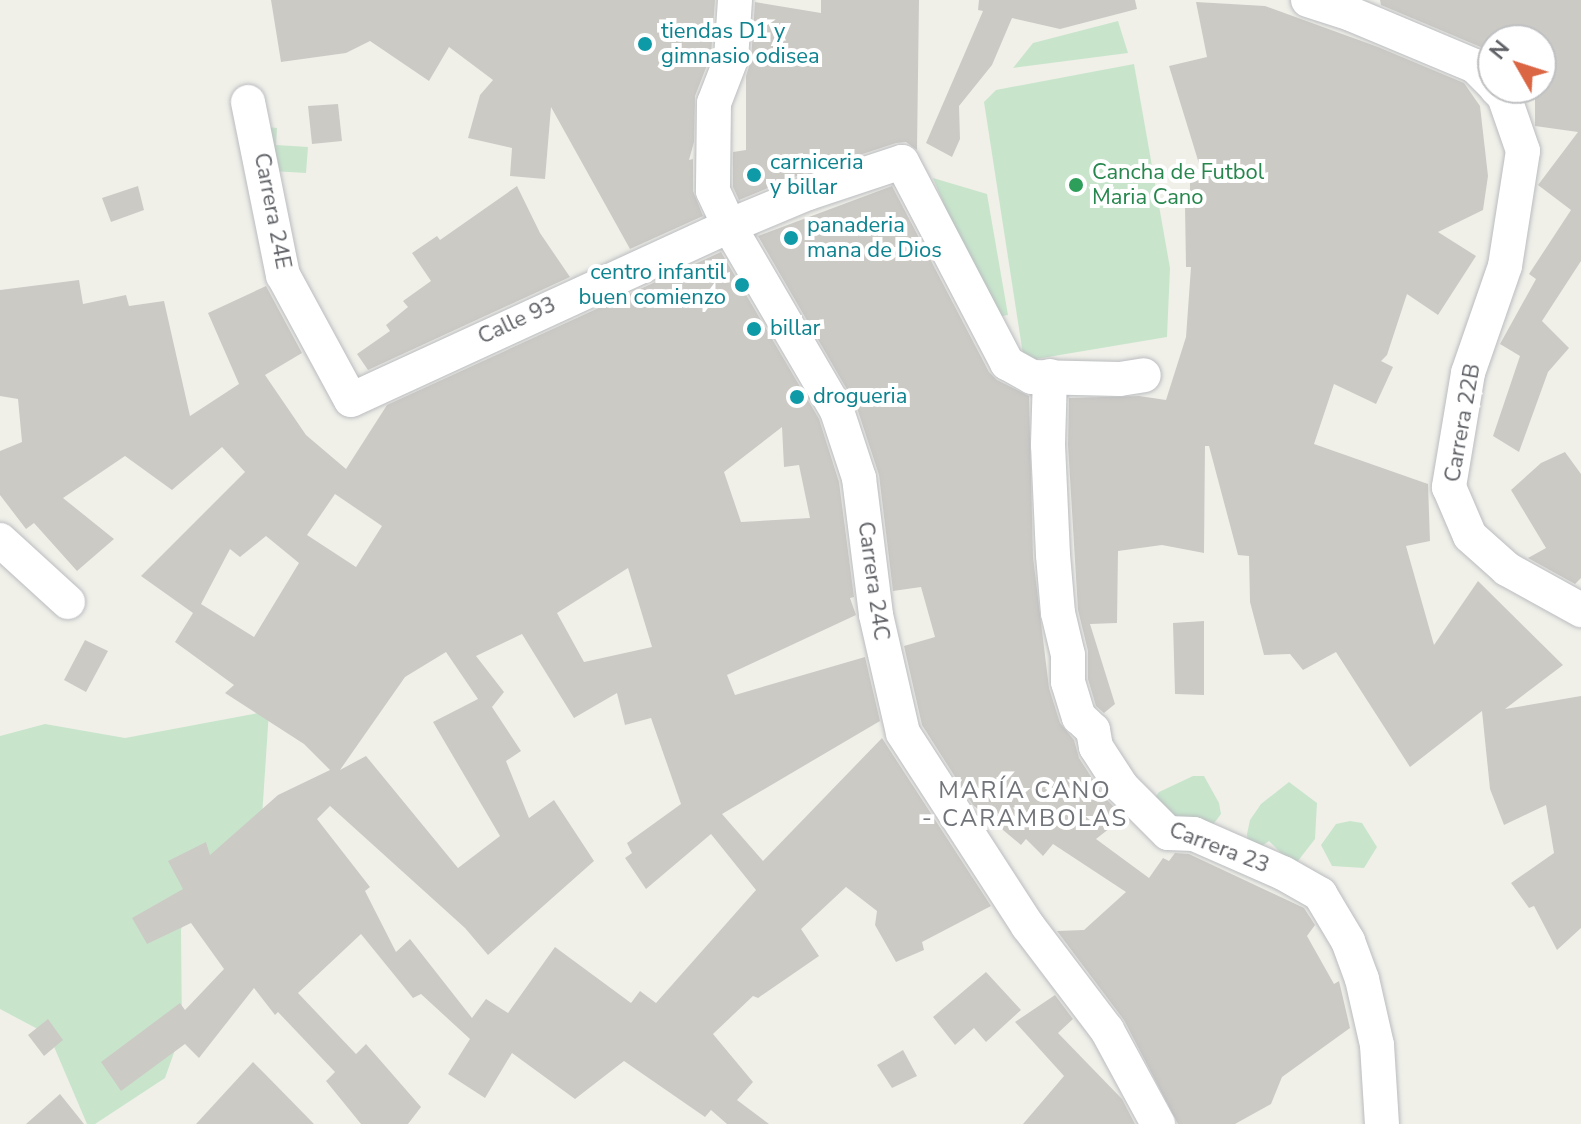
<!DOCTYPE html>
<html>
<head>
<meta charset="utf-8">
<style>
  body { margin:0 }
  #map { position:relative; width:1581px; height:1124px; overflow:hidden; background:#f0f0e9; font-family:"Nunito Sans",sans-serif }
  div>[style] { position:absolute }
  .green>* { inset:0; background:#c8e5cc }
  .building>* { inset:0; background:#cccac5 }
  .roads { filter:drop-shadow(0 0 2px #babcc0) drop-shadow(0 0 2px #babcc0) }
  .minor>* { height:34px; margin:-17px; padding:0 17px; transform-origin:17px; border-radius:17px; background:#fff }
  .dots>* { width:22px; height:22px; translate:-50% -50%; box-sizing:border-box; border:4px solid #fff; border-radius:50% }
  span { translate:-50% -50%; white-space:nowrap; text-align:center; line-height:1.15; -webkit-text-stroke:8px #fff; paint-order:stroke }
  .culture-label { font-size:22px; color:#0d838f }
  .left { translate:0 -50%; text-align:left }
  .right { translate:-100% -50%; text-align:right }
  .leisure-label { font-size:22px; color:#27864d }
  .street-label { font-size:22px; color:#606267 }
  .neighbourhood-label { font-size:24px; color:#717479; letter-spacing:2px }
  .north { position:absolute; left:1477px; top:24px; width:80px; height:80px; box-sizing:border-box; background:#fff; border:2px solid #bfc0c2; border-radius:50%; rotate:309deg; font-size:22px; font-weight:700; line-height:32px; text-align:center; color:#606267 }
  .north::after { content:''; display:block; margin:auto; width:28px; height:36px; background:#db6644; clip-path:polygon(50% 0,100% 100%,50% 72%,0 100%) }
</style>
</head>
<body>
<div id="map">
  <div class="green">
    <i style="clip-path:polygon(1118px 21px,1128px 53px,1013px 68px,1033px 43px)"></i>
    <i style="clip-path:polygon(1134px 64px,1170px 268px,1167px 337px,1024px 361px,984px 102px,996px 90px)"></i>
    <i style="clip-path:polygon(258px 126px,277px 128px,276px 145px,308px 147px,306px 173px,255px 170px)"></i>
    <i style="clip-path:polygon(933px 178px,987px 194px,1008px 315px,991px 318px)"></i>
    <i style="clip-path:polygon(269px 711px,262px 817px,181px 929px,182px 1030px,165px 1078px,95px 1124px,87px 1124px,49px 1035px,0 1009px,0 736px,45px 724px,125px 738px)"></i>
    <i style="clip-path:polygon(1193px 776px,1204px 776px,1219px 803px,1221px 814px,1209px 830px,1186px 828px,1154px 799px,1159px 792px)"></i>
    <i style="clip-path:polygon(1289px 782px,1317px 803px,1315px 839px,1294px 866px,1269px 841px,1259px 848px,1248px 846px,1247px 834px,1250px 820px,1261px 804px)"></i>
    <i style="clip-path:polygon(1350px 821px,1362px 823px,1377px 847px,1364px 868px,1332px 866px,1321px 845px,1336px 824px)"></i>
  </div>
  <div class="building">
    <i style="clip-path:polygon(271px 0,715px 0,711px 55px,695px 96px,694px 142px,689px 160px,693px 159px,693px 191px,703px 216px,630px 249px,551px 107px,545px 179px,510px 176px,512px 148px,468px 138px,480px 95px,493px 80px,449px 47px,429px 81px,370px 41px,346px 53px,281px 62px)"></i>
    <i style="clip-path:polygon(821px 0,919px 0,917px 150px,906px 142px,896px 143px,802px 174px,739px 200px,733px 187px,733px 152px,746px 150px,746px 76px,751px 60px,755px 2px,821px 13px)"></i>
    <i style="clip-path:polygon(979px 0,1135px 0,1137px 9px,1060px 29px,1012px 18px,992px 65px,959px 106px,960px 139px,952px 157px,926px 143px,983px 11px,978px 10px)"></i>
    <i style="clip-path:polygon(1380px 0,1581px 0,1581px 261px,1542px 321px,1569px 348px,1548px 372px,1519px 452px,1493px 436px,1520px 356px,1500px 344px,1536px 279px,1529px 274px,1571px 210px,1538px 185px,1578px 132px,1535px 126px,1535px 88px,1541px 88px,1541px 40px,1493px 40px,1493px 56px,1483px 48px,1381px 5px)"></i>
    <i style="clip-path:polygon(1196px 2px,1265px 6px,1378px 47px,1464px 83px,1480px 106px,1488px 176px,1483px 210px,1438px 232px,1476px 256px,1438px 315px,1407px 294px,1387px 355px,1381px 361px,1393px 367px,1376px 404px,1334px 384px,1314px 444px,1428px 484px,1430px 541px,1406px 546px,1434px 645px,1478px 581px,1563px 665px,1505px 709px,1581px 696px,1581px 928px,1557px 950px,1534px 906px,1529px 908px,1511px 883px,1554px 853px,1546px 805px,1504px 825px,1490px 789px,1482px 711px,1410px 767px,1336px 652px,1303px 670px,1290px 654px,1264px 655px,1250px 602px,1249px 556px,1238px 555px,1209px 446px,1205px 446px,1204px 553px,1162px 545px,1118px 551px,1117px 623px,1090px 624px,1115px 704px,1104px 713px,1096px 706px,1088px 679px,1088px 651px,1078px 610px,1068px 445px,1069px 398px,1139px 396px,1166px 400px,1186px 337px,1191px 267px,1186px 267px,1185px 207px,1190px 206px,1190px 181px,1204px 180px,1169px 66px,1207px 57px)"></i>
    <i style="clip-path:polygon(338px 104px,342px 141px,312px 144px,308px 106px)"></i>
    <i style="clip-path:polygon(138px 186px,144px 210px,111px 222px,102px 198px)"></i>
    <i style="clip-path:polygon(517px 186px,540px 233px,570px 277px,368px 370px,357px 354px,390px 331px,386px 325px,408px 307px,403px 301px,431px 281px,412px 253px,437px 236px,440px 240px)"></i>
    <i style="clip-path:polygon(892px 186px,989px 372px,997px 380px,1029px 396px,1033px 557px,1049px 688px,1060px 723px,1074px 740px,1079px 758px,1105px 798px,1124px 817px,1096px 839px,1149px 878px,1163px 858px,1169px 861px,1175px 853px,1189px 854px,1304px 908px,1315px 925px,1307px 936px,1334px 984px,1339px 981px,1350px 1028px,1282px 1077px,1271px 1104px,1235px 1124px,1178px 1124px,1124px 1020px,1057px 931px,1084px 930px,1126px 892px,1053px 844px,1043px 856px,1026px 839px,1021px 845px,973px 805px,922px 725px,904px 646px,935px 637px,921px 587px,893px 591px,879px 475px,856px 405px,758px 236px)"></i>
    <i style="clip-path:polygon(evenodd,721px 252px,819px 419px,839px 482px,854px 597px,850px 598px,856px 615px,727px 675px,735px 695px,865px 657px,880px 721px,722px 814px,763px 861px,882px 738px,991px 906px,922px 942px,924px 950px,896px 962px,875px 925px,877px 911px,846px 887px,801px 929px,819px 956px,758px 998px,753px 996px,713px 1034px,753px 1082px,737px 1100px,769px 1124px,727px 1124px,711px 1110px,705px 1117px,624px 1061px,575px 1099px,512px 1053px,485px 1098px,448px 1074px,470px 1039px,421px 994px,413px 998px,361px 934px,298px 993px,356px 1054px,366px 1044px,421px 1107px,408px 1124px,361px 1124px,326px 1081px,335px 1072px,278px 1012px,275px 1015px,254px 988px,199px 1058px,185px 1044px,121px 1091px,101px 1062px,180px 1003px,185px 1010px,224px 969px,191px 923px,147px 944px,132px 918px,183px 889px,168px 861px,206px 842px,210px 855px,278px 795px,330px 770px,304px 744px,225px 693px,234px 685px,175px 642px,193px 613px,141px 576px,245px 472px,222px 447px,172px 490px,125px 456px,63px 498px,114px 539px,77px 571px,34px 523px,26px 529px,0 495px,0 451px,22px 442px,18px 399px,0 396px,0 290px,79px 280px,83px 304px,126px 295px,129px 306px,164px 301px,190px 416px,239px 384px,208px 313px,266px 286px,302px 353px,265px 375px,306px 435px,346px 469px,387px 405px,721px 252px,782px 427px,784px 467px,799px 465px,810px 518px,741px 522px,724px 472px,782px 427px,721px 252px,335px 494px,382px 526px,356px 567px,307px 535px,335px 494px,721px 252px,266px 536px,299px 563px,254px 637px,201px 604px,230px 549px,240px 557px,266px 536px,721px 252px,628px 568px,652px 647px,584px 662px,557px 613px,628px 568px,721px 252px,522px 634px,574px 718px,617px 693px,625px 725px,651px 718px,681px 804px,627px 843px,632px 853px,625px 858px,646px 889px,711px 834px,756px 890px,656px 1003px,640px 991px,631px 1003px,555px 947px,508px 1013px,486px 999px,472px 1018px,410px 939px,396px 952px,365px 891px,370px 887px,317px 819px,330px 806px,465px 928px,488px 955px,594px 861px,554px 800px,529px 818px,506px 761px,521px 751px,492px 707px,504px 692px,476px 656px,522px 634px,721px 252px,446px 652px,478px 699px,433px 722px,500px 836px,458px 868px,366px 756px,340px 770px,405px 677px,446px 652px)"></i>
    <i style="clip-path:polygon(1565px 452px,1581px 474px,1581px 578px,1575px 584px,1528px 558px,1546px 548px,1511px 490px,1541px 463px)"></i>
    <i style="clip-path:polygon(1204px 621px,1204px 695px,1175px 694px,1173px 623px)"></i>
    <i style="clip-path:polygon(85px 640px,108px 651px,86px 692px,64px 680px)"></i>
    <i style="clip-path:polygon(986px 972px,1021px 1010px,986px 1042px,974px 1028px,955px 1045px,933px 1017px)"></i>
    <i style="clip-path:polygon(1055px 995px,1073px 1019px,1058px 1033px,1122px 1099px,1135px 1124px,1023px 1124px,1064px 1076px,1015px 1022px)"></i>
    <i style="clip-path:polygon(48px 1019px,63px 1040px,44px 1056px,28px 1035px)"></i>
    <i style="clip-path:polygon(903px 1050px,917px 1076px,892px 1088px,877px 1065px)"></i>
    <i style="clip-path:polygon(253px 1062px,266px 1075px,314px 1124px,196px 1124px)"></i>
    <i style="clip-path:polygon(60px 1094px,84px 1124px,26px 1124px)"></i>
  </div>
  <div class="roads">
    <div class="minor">
      <i style="left:735px;top:0;width:59px;rotate:93.9deg"></i>
      <i style="left:731px;top:59px;width:47px;rotate:111.1deg"></i>
      <i style="left:714px;top:103px;width:88px;rotate:90.7deg"></i>
      <i style="left:713px;top:191px;width:38px;rotate:65deg"></i>
      <i style="left:729px;top:226px;width:214px;rotate:59.7deg"></i>
      <i style="left:837px;top:411px;width:71px;rotate:71.8deg"></i>
      <i style="left:859px;top:478px;width:138px;rotate:82.9deg"></i>
      <i style="left:876px;top:615px;width:121px;rotate:77.1deg"></i>
      <i style="left:903px;top:733px;width:230px;rotate:57.1deg"></i>
      <i style="left:1028px;top:926px;width:131px;rotate:52.8deg"></i>
      <i style="left:1107px;top:1030px;width:107px;rotate:61.5deg"></i>
      <i style="left:1308px;top:0;width:45px;rotate:18deg"></i>
      <i style="left:1351px;top:14px;width:134px;rotate:22.8deg"></i>
      <i style="left:1475px;top:66px;width:25px;rotate:45deg"></i>
      <i style="left:1496px;top:88px;width:11px;rotate:45deg"></i>
      <i style="left:1504px;top:96px;width:58px;rotate:70.9deg"></i>
      <i style="left:1523px;top:151px;width:116px;rotate:98.9deg"></i>
      <i style="left:1505px;top:266px;width:113px;rotate:109.1deg"></i>
      <i style="left:1468px;top:373px;width:116px;rotate:99.5deg"></i>
      <i style="left:1449px;top:487px;width:53px;rotate:66.8deg"></i>
      <i style="left:1470px;top:536px;width:50px;rotate:41.7deg"></i>
      <i style="left:1507px;top:569px;width:85px;rotate:29deg"></i>
      <i style="left:248px;top:102px;width:177px;rotate:78.6deg"></i>
      <i style="left:283px;top:275px;width:142px;rotate:61.5deg"></i>
      <i style="left:351px;top:400px;width:416px;rotate:-24.7deg"></i>
      <i style="left:729px;top:226px;width:86px;rotate:-22.7deg"></i>
      <i style="left:808px;top:193px;width:99px;rotate:-18.3deg"></i>
      <i style="left:902px;top:162px;width:227px;rotate:62.4deg"></i>
      <i style="left:1007px;top:363px;width:29px;rotate:29deg"></i>
      <i style="left:1032px;top:377px;width:88px;rotate:1.3deg"></i>
      <i style="left:1120px;top:379px;width:24px;rotate:-9deg"></i>
      <i style="left:1050px;top:376px;width:69px;rotate:91.7deg"></i>
      <i style="left:1048px;top:445px;width:110px;rotate:87.4deg"></i>
      <i style="left:1053px;top:555px;width:58px;rotate:85.1deg"></i>
      <i style="left:1058px;top:613px;width:43px;rotate:76.6deg"></i>
      <i style="left:1068px;top:655px;width:27px;rotate:90deg"></i>
      <i style="left:1068px;top:682px;width:37px;rotate:73deg"></i>
      <i style="left:1079px;top:717px;width:19px;rotate:43deg"></i>
      <i style="left:1093px;top:730px;width:17px;rotate:80deg"></i>
      <i style="left:1096px;top:747px;width:48px;rotate:57deg"></i>
      <i style="left:1122px;top:787px;width:65px;rotate:45deg"></i>
      <i style="left:1168px;top:833px;width:26px;rotate:2deg"></i>
      <i style="left:1194px;top:834px;width:97px;rotate:23.7deg"></i>
      <i style="left:1283px;top:873px;width:43px;rotate:29.6deg"></i>
      <i style="left:1320px;top:894px;width:55px;rotate:59.2deg"></i>
      <i style="left:1348px;top:941px;width:40px;rotate:69.8deg"></i>
      <i style="left:1362px;top:979px;width:68px;rotate:77.2deg"></i>
      <i style="left:1377px;top:1045px;width:79px;rotate:86.4deg"></i>
      <i style="left:0;top:540px;width:92px;rotate:42.4deg"></i>
    </div>
  </div>
  <div class="dots">
    <i style="left:645px;top:44px;background:#0f9aa8"></i>
    <i style="left:754px;top:175px;background:#0f9aa8"></i>
    <i style="left:1076px;top:185px;background:#2e9e5b"></i>
    <i style="left:791px;top:238px;background:#0f9aa8"></i>
    <i style="left:742px;top:285px;background:#0f9aa8"></i>
    <i style="left:754px;top:329px;background:#0f9aa8"></i>
    <i style="left:797px;top:397px;background:#0f9aa8"></i>
  </div>
  <div class="culture-label">
    <span class="left" style="left:661px;top:44px">tiendas D1 y<br>gimnasio odisea</span>
    <span class="left" style="left:770px;top:175px">carniceria<br>y billar</span>
    <span class="left" style="left:807px;top:238px">panaderia<br>mana de Dios</span>
    <span class="right" style="left:726px;top:285px">centro infantil<br>buen comienzo</span>
    <span class="left" style="left:770px;top:329px">billar</span>
    <span class="left" style="left:813px;top:397px">drogueria</span>
  </div>
  <div class="leisure-label">
    <span class="left" style="left:1092px;top:185px">Cancha de Futbol<br>Maria Cano</span>
  </div>
  <div class="street-label">
    <span style="left:272px;top:211px;rotate:79deg">Carrera 24E</span>
    <span style="left:517px;top:321px;rotate:-25deg">Calle 93</span>
    <span style="left:1463px;top:423px;rotate:-80deg">Carrera 22B</span>
    <span style="left:873px;top:581px;rotate:82deg">Carrera 24C</span>
    <span style="left:1219px;top:848px;rotate:21deg">Carrera 23</span>
  </div>
  <div class="neighbourhood-label">
    <span style="left:1025px;top:805px">MARÍA CANO<br>- CARAMBOLAS</span>
  </div>
  <div class="north">N</div>
</div>
</body>
</html>
